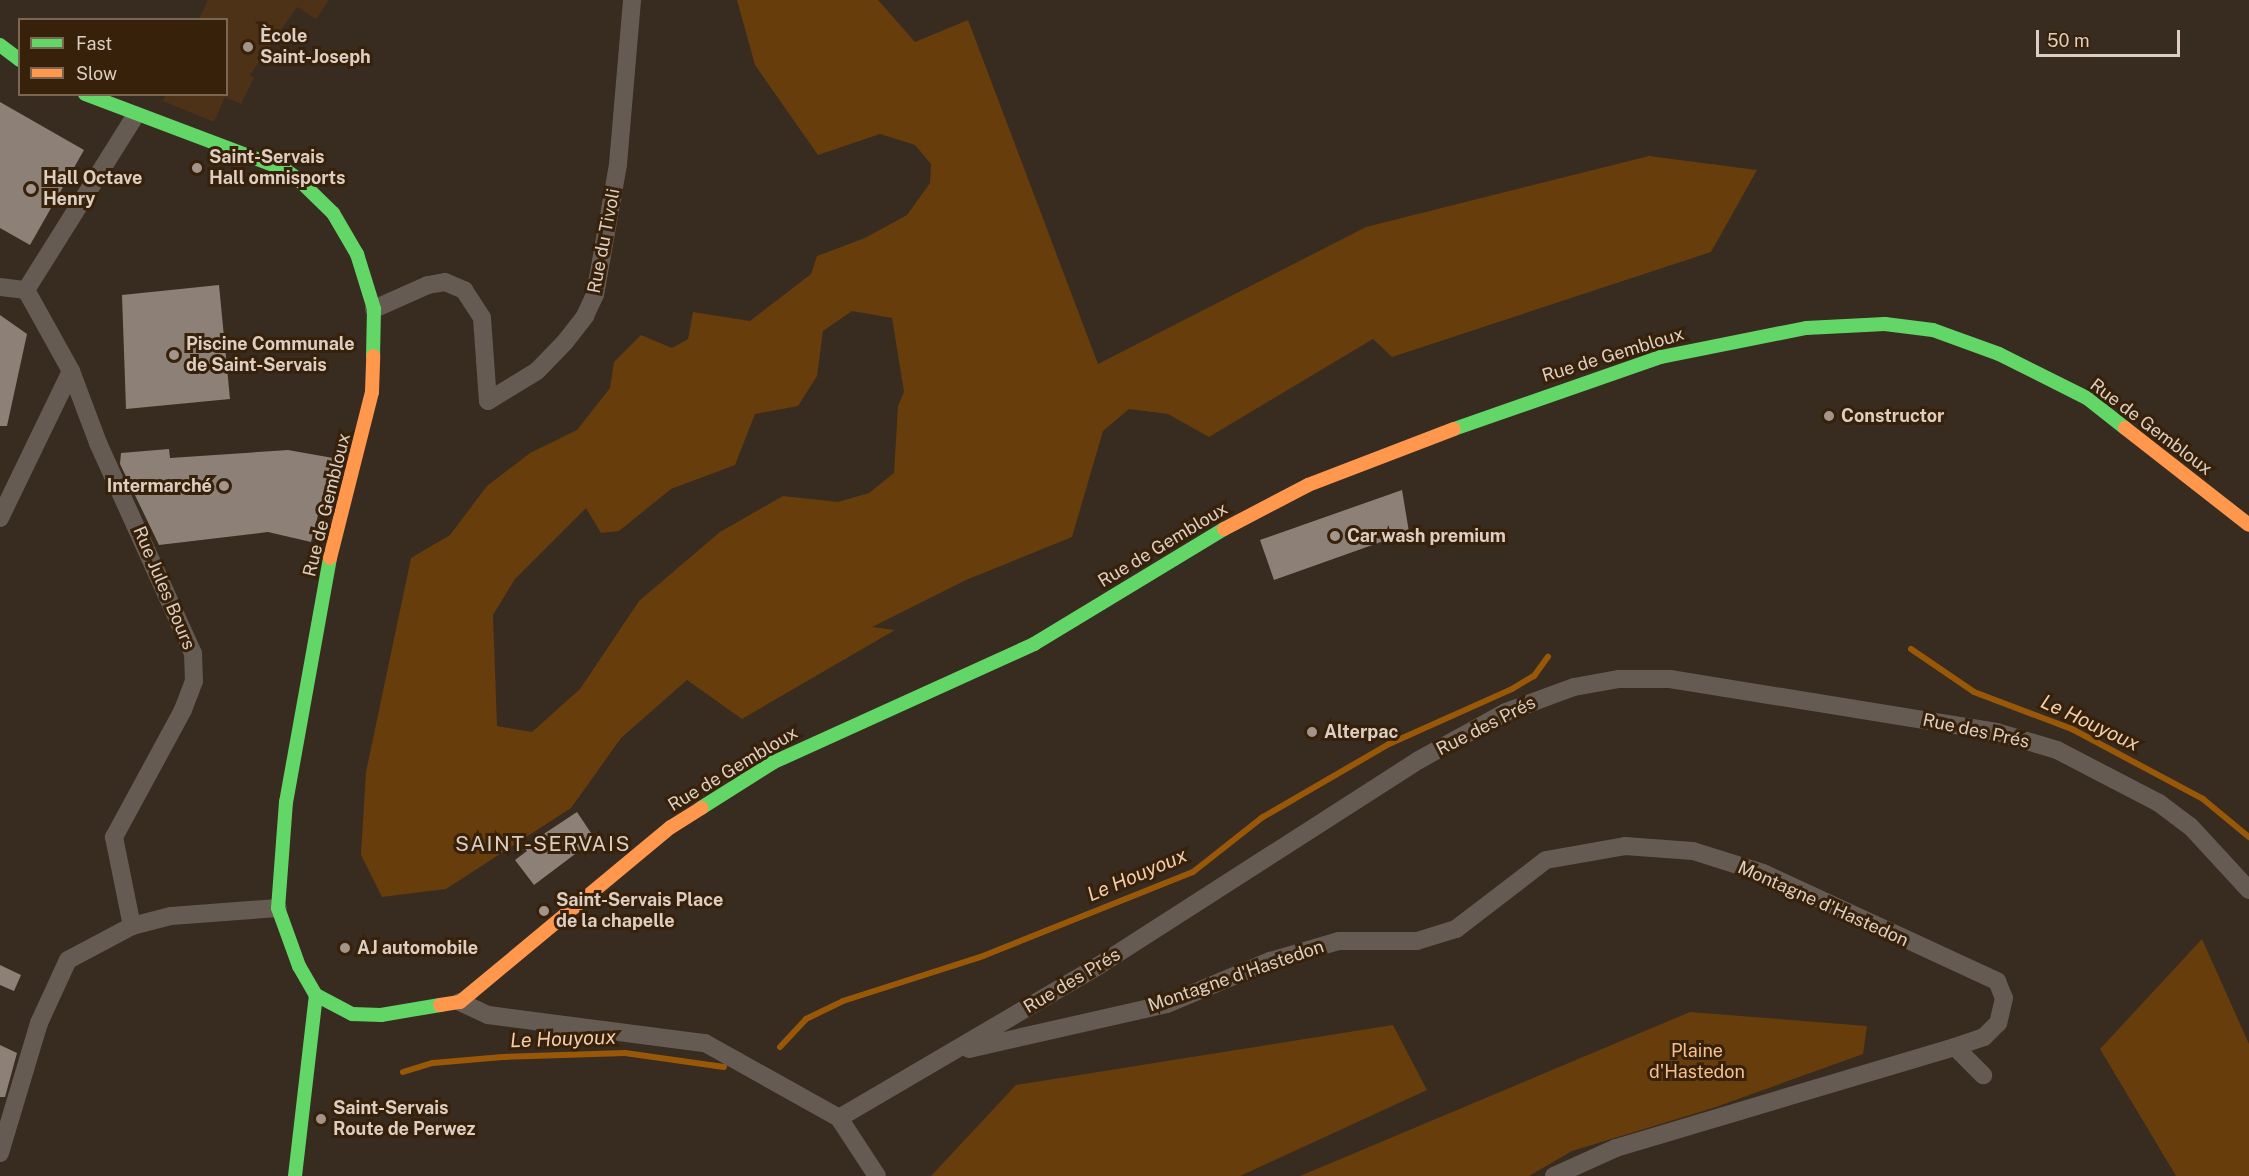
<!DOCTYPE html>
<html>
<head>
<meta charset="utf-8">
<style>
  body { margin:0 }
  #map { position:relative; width:2249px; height:1176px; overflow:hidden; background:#382b20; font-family:"Public Sans",sans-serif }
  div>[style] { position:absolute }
  .built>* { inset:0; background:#4d3218 }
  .green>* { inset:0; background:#673d0c }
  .stream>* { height:6px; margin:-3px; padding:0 3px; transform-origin:3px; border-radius:3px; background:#985808 }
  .building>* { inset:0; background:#8d8177 }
  .street>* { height:18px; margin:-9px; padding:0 9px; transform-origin:9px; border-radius:9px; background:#655b52 }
  .fast>* { height:14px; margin:-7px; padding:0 7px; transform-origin:7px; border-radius:7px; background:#63d668 }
  .slow>* { height:14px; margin:-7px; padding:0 7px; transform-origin:7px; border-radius:7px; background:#ff974d }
  .dots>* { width:16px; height:16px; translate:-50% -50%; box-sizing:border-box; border:3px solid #37210a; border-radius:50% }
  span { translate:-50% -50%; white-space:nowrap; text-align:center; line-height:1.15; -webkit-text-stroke:6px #37210a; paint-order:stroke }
  .poi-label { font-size:18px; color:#ddcec1; font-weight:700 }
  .left { translate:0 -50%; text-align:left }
  .right { translate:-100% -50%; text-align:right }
  .street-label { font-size:18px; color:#ddcec1 }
  .park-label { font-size:18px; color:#f7bf8d }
  .water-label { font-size:20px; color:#f2cdac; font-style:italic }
  .quarter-label { font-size:21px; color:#ddcec1; letter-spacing:1.5px }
  .legend { position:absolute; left:18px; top:18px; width:210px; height:78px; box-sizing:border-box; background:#37210a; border:2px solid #796653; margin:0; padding:8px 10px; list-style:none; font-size:18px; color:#ddcec1 }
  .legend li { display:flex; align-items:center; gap:12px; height:30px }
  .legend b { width:30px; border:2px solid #796653 }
  .scale { position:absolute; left:2036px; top:30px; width:144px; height:27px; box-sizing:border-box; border:3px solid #ddcec1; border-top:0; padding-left:8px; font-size:18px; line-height:21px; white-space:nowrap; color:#ddcec1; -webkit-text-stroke:4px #37210a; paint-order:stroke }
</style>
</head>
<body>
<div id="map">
  <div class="built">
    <i style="clip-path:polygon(208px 0,329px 0,316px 19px,297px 7px,250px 75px,254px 78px,241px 104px,225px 97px,214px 122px,163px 101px,166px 95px,226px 94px,226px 20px,199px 19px)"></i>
  </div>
  <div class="green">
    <i style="clip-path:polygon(evenodd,737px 0,878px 0,915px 42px,968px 20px,1098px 364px,1366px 227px,1649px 156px,1757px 170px,1711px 252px,1392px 357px,1373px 339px,1209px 437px,1168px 414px,1129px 409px,1103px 431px,1072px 537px,966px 580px,872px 627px,895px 630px,742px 719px,687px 680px,621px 738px,571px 808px,446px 889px,382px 897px,361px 855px,366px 772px,411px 558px,450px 535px,487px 486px,530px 453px,577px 430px,610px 388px,614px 362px,641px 335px,672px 348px,688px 339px,693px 312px,750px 321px,811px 274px,817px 256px,865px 238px,907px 215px,930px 183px,931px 164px,915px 145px,880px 134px,818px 155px,755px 65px,737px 0,852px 311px,892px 318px,904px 392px,898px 406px,894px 473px,869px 493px,838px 502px,783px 496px,720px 532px,639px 601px,580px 689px,532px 732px,497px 726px,493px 615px,515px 579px,586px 508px,601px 533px,619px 531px,671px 489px,735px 465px,755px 414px,798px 406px,817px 376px,823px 331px,852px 311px)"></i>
    <i style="clip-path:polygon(2202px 939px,2249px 1044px,2249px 1176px,2176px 1176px,2100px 1049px)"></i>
    <i style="clip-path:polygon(1690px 1012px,1867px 1026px,1863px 1054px,1713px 1108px,1572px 1151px,1529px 1176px,1300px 1176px)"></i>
    <i style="clip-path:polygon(1393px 1025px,1427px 1090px,1240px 1176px,931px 1176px,1016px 1085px)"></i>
  </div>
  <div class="stream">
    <i style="left:1911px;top:649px;width:76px;rotate:34.3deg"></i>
    <i style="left:1974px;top:692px;width:105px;rotate:20.7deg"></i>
    <i style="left:2072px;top:729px;width:149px;rotate:28.1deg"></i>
    <i style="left:2203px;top:799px;width:60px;rotate:39.6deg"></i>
    <i style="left:780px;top:1047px;width:38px;rotate:-47deg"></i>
    <i style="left:806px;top:1019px;width:41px;rotate:-25.9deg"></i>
    <i style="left:843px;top:1001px;width:147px;rotate:-17.8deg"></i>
    <i style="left:983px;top:956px;width:226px;rotate:-21.8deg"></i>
    <i style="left:1193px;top:872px;width:89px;rotate:-38.2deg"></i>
    <i style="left:1263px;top:817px;width:146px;rotate:-30.1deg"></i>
    <i style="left:1389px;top:744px;width:135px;rotate:-24.1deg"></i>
    <i style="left:1512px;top:689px;width:26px;rotate:-31deg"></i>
    <i style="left:1534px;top:676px;width:24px;rotate:-54deg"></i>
    <i style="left:403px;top:1072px;width:31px;rotate:-17deg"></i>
    <i style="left:433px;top:1063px;width:70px;rotate:-4.9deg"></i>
    <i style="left:503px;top:1057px;width:122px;rotate:-1.9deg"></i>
    <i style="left:625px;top:1053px;width:100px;rotate:8deg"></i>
  </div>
  <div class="building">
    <i style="clip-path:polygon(0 102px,84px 150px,30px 245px,0 228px)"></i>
    <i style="clip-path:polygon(219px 285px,230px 399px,126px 409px,122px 295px)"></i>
    <i style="clip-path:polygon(0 315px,27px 334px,7px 426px,0 426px)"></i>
    <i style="clip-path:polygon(169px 449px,170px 458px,288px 450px,333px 458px,311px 542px,268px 532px,159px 545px,120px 464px,121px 453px)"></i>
    <i style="clip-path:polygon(1402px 490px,1409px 532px,1274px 580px,1260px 540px)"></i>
    <i style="clip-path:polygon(577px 812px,595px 839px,534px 885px,515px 860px,527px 851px,524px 847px)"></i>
    <i style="clip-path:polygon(0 965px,21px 975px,14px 991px,0 985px)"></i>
    <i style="clip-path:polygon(0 1045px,17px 1053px,5px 1097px,0 1097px)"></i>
  </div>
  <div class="street">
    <i style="left:0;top:287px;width:26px;rotate:7deg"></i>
    <i style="left:26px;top:290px;width:93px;rotate:60.9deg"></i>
    <i style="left:71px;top:371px;width:77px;rotate:69.4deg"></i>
    <i style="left:98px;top:443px;width:230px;rotate:65.7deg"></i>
    <i style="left:193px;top:653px;width:28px;rotate:88deg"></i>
    <i style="left:194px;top:681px;width:31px;rotate:111deg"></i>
    <i style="left:183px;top:710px;width:145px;rotate:118.5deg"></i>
    <i style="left:114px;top:837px;width:91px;rotate:78.6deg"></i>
    <i style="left:26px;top:290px;width:205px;rotate:-57.9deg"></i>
    <i style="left:374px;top:309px;width:59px;rotate:-24deg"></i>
    <i style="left:428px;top:285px;width:17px;rotate:-10deg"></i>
    <i style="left:445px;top:282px;width:21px;rotate:23deg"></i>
    <i style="left:464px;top:290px;width:33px;rotate:57deg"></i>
    <i style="left:482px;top:318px;width:83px;rotate:85.9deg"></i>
    <i style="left:488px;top:401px;width:57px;rotate:-31.5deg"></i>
    <i style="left:537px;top:371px;width:40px;rotate:-46deg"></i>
    <i style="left:565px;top:342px;width:33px;rotate:-52deg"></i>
    <i style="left:585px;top:316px;width:23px;rotate:-65deg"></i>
    <i style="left:595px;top:295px;width:133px;rotate:-80deg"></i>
    <i style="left:618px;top:164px;width:165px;rotate:-85.1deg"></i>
    <i style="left:0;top:518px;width:163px;rotate:-64.2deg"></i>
    <i style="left:460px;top:1002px;width:31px;rotate:25deg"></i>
    <i style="left:488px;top:1015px;width:219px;rotate:7.4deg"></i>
    <i style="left:705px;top:1043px;width:154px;rotate:29.2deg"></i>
    <i style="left:839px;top:1118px;width:69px;rotate:56.8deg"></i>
    <i style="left:969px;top:1049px;width:203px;rotate:-12.8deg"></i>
    <i style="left:1167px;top:1004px;width:112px;rotate:-22.7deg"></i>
    <i style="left:1270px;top:961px;width:72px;rotate:-16.2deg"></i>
    <i style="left:1339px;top:941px;width:78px"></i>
    <i style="left:1417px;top:941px;width:41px;rotate:-17.1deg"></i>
    <i style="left:1456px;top:929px;width:113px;rotate:-37.5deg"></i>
    <i style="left:1546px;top:860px;width:80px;rotate:-10deg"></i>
    <i style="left:1625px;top:846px;width:68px;rotate:4.2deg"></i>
    <i style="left:1693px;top:851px;width:73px;rotate:17.4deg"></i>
    <i style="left:1763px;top:873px;width:258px;rotate:24.8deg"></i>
    <i style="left:1997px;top:981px;width:18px;rotate:68deg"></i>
    <i style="left:2004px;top:998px;width:26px;rotate:103deg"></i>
    <i style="left:1998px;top:1023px;width:20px;rotate:135deg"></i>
    <i style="left:1984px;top:1037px;width:31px;rotate:161deg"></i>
    <i style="left:839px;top:1118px;width:300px;rotate:-30.4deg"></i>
    <i style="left:1098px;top:966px;width:381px;rotate:-32.7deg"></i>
    <i style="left:1419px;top:760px;width:99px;rotate:-28.9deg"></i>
    <i style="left:1506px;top:712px;width:72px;rotate:-20.2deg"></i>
    <i style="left:1574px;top:687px;width:46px;rotate:-10.1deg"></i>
    <i style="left:1619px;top:679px;width:51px"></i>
    <i style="left:1670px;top:679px;width:331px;rotate:9.2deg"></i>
    <i style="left:1997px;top:732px;width:63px;rotate:16.7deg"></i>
    <i style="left:2057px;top:750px;width:115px;rotate:27.5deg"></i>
    <i style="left:2159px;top:803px;width:39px;rotate:37deg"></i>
    <i style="left:2190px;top:826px;width:87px;rotate:47.3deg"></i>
    <i style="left:0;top:1153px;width:136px;rotate:-73.3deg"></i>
    <i style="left:39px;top:1023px;width:69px;rotate:-65.3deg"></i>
    <i style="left:68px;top:960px;width:72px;rotate:-28deg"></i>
    <i style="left:132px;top:926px;width:40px;rotate:-14.4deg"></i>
    <i style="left:171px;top:916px;width:107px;rotate:-4.3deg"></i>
    <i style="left:1554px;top:1176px;width:68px;rotate:-24.3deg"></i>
    <i style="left:1616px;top:1148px;width:354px;rotate:-16.6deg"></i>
    <i style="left:1955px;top:1047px;width:40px;rotate:45deg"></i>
  </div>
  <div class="fast">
    <i style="left:0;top:45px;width:25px;rotate:37deg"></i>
    <i style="left:85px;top:94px;width:213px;rotate:20.7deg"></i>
    <i style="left:284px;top:169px;width:17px;rotate:36deg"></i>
    <i style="left:298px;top:179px;width:49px;rotate:44.2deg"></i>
    <i style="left:333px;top:213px;width:48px;rotate:59.7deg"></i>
    <i style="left:357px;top:254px;width:58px;rotate:72.8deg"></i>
    <i style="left:374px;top:309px;width:47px;rotate:91.2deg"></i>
    <i style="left:1454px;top:429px;width:219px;rotate:-19.2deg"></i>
    <i style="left:1661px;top:357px;width:148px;rotate:-11.3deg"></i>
    <i style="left:1806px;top:328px;width:79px;rotate:-2.9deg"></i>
    <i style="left:1885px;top:324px;width:48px;rotate:7.1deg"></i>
    <i style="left:1933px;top:330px;width:70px;rotate:20deg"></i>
    <i style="left:1999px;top:354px;width:98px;rotate:26.6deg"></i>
    <i style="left:2087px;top:398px;width:48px;rotate:38.3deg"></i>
    <i style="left:330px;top:558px;width:248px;rotate:100.2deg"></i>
    <i style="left:286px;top:802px;width:106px;rotate:94.3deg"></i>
    <i style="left:278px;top:908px;width:62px;rotate:70.1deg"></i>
    <i style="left:299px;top:966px;width:34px;rotate:60deg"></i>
    <i style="left:316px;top:995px;width:41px;rotate:27.8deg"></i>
    <i style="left:352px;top:1014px;width:29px;rotate:2deg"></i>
    <i style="left:381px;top:1015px;width:60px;rotate:-9.6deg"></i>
    <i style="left:701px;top:808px;width:86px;rotate:-32.2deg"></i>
    <i style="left:774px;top:762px;width:286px;rotate:-24.4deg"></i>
    <i style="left:1034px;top:644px;width:222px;rotate:-31.2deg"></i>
    <i style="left:295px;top:1176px;width:182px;rotate:-83.4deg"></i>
  </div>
  <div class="slow">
    <i style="left:2125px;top:428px;width:157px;rotate:38deg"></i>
    <i style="left:1224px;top:529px;width:95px;rotate:-27.6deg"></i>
    <i style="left:1308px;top:485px;width:156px;rotate:-21deg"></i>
    <i style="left:330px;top:558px;width:171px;rotate:-75.8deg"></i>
    <i style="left:372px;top:392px;width:36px;rotate:-88deg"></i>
    <i style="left:440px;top:1005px;width:20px;rotate:-9deg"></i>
    <i style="left:460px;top:1002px;width:274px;rotate:-39.7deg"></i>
    <i style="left:671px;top:827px;width:36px;rotate:-32deg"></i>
  </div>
  <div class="dots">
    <i style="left:248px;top:47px;background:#a39589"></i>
    <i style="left:197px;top:168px;background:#a39589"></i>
    <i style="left:31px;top:189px;background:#a39589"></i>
    <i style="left:174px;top:355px;background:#a39589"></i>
    <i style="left:1829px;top:416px;background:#a39589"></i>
    <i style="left:224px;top:486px;background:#a39589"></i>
    <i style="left:1335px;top:536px;background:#a39589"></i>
    <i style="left:1312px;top:732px;background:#a39589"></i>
    <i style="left:544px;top:911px;background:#a39589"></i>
    <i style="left:345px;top:948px;background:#a39589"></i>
    <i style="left:321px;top:1119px;background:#a39589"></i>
  </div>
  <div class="poi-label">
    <span class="left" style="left:260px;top:47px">Ècole<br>Saint-Joseph</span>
    <span class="left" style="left:209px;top:168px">Saint-Servais<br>Hall omnisports</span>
    <span class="left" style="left:43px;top:189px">Hall Octave<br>Henry</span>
    <span class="left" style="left:186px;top:355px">Piscine Communale<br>de Saint-Servais</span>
    <span class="left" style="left:1841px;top:416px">Constructor</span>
    <span class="right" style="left:212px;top:486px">Intermarché</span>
    <span class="left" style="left:1347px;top:536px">Car wash premium</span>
    <span class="left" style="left:1324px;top:732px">Alterpac</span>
    <span class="left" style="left:556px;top:911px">Saint-Servais Place<br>de la chapelle</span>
    <span class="left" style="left:357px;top:948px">AJ automobile</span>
    <span class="left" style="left:333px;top:1119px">Saint-Servais<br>Route de Perwez</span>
  </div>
  <div class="street-label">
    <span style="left:604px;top:241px;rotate:-79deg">Rue du Tivoli</span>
    <span style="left:1613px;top:355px;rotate:-17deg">Rue de Gembloux</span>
    <span style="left:2151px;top:427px;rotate:37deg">Rue de Gembloux</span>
    <span style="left:327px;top:505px;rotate:-76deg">Rue de Gembloux</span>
    <span style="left:1163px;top:545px;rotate:-31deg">Rue de Gembloux</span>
    <span style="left:164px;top:588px;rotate:67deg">Rue Jules Bours</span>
    <span style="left:1486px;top:726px;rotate:-27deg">Rue des Prés</span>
    <span style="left:1976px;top:731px;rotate:12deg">Rue des Prés</span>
    <span style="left:733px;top:769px;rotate:-31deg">Rue de Gembloux</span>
    <span style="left:1823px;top:904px;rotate:24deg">Montagne d'Hastedon</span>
    <span style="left:1236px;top:976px;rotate:-19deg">Montagne d'Hastedon</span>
    <span style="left:1072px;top:981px;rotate:-31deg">Rue des Prés</span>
  </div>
  <div class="park-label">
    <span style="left:1697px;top:1062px">Plaine<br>d'Hastedon</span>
  </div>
  <div class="water-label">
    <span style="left:2090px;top:723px;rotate:25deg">Le Houyoux</span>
    <span style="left:1137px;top:875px;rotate:-23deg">Le Houyoux</span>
    <span style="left:563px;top:1039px;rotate:-2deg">Le Houyoux</span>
  </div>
  <div class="quarter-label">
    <span style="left:543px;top:844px">SAINT-SERVAIS</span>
  </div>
  <ul class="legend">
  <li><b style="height:8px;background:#63d668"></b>Fast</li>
  <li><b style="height:8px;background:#ff974d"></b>Slow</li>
  </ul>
  <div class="scale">50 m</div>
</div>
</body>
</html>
